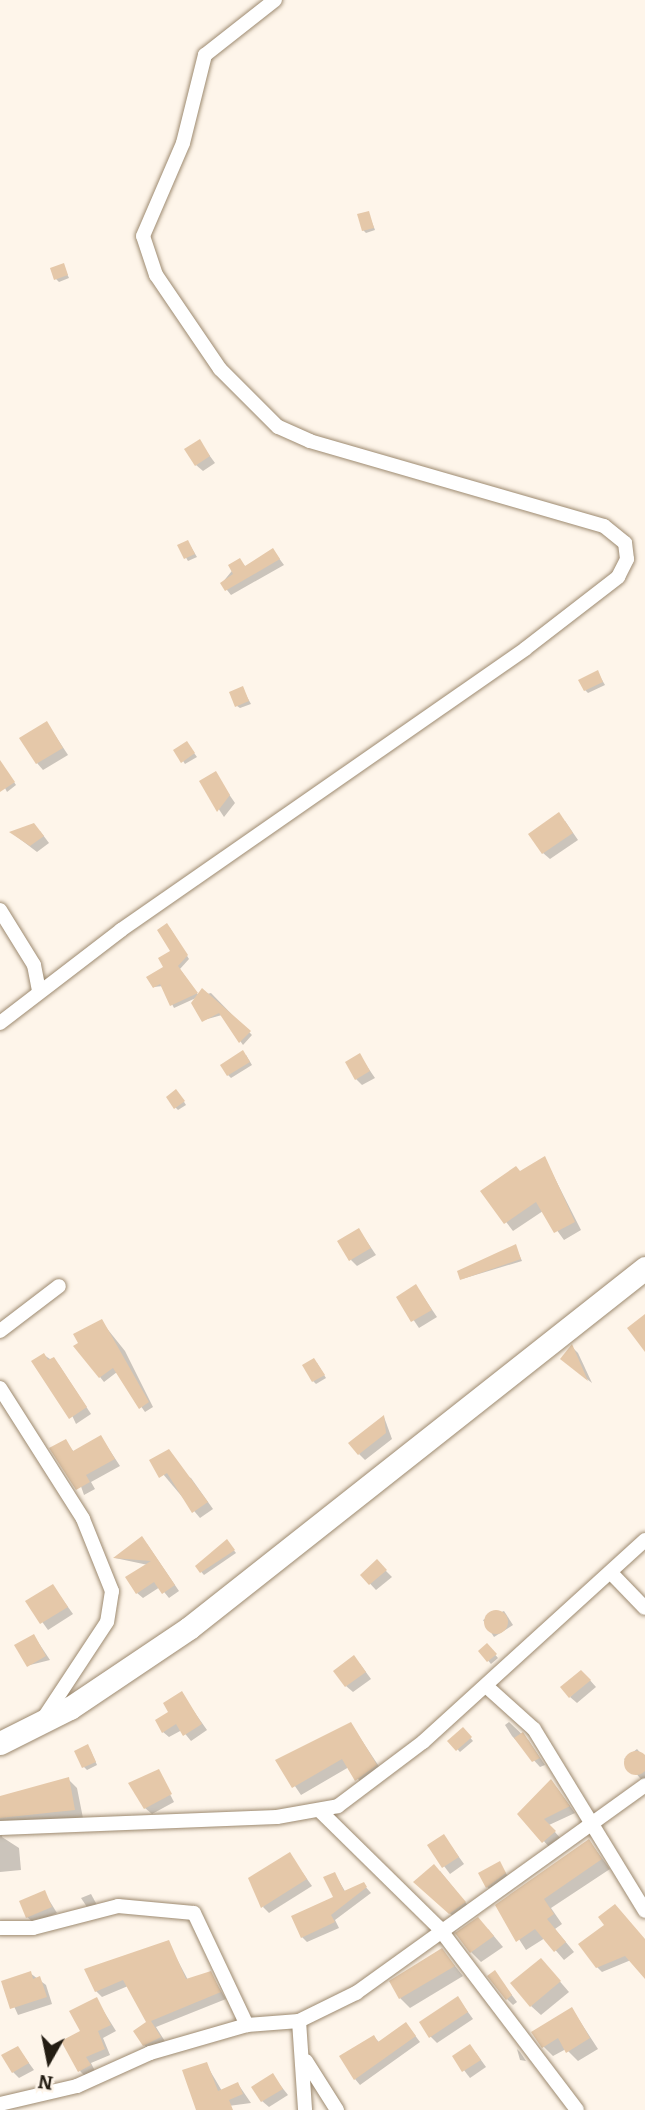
<!DOCTYPE html>
<html>
<head>
<meta charset="utf-8">
<style>
  body { margin:0 }
  #map { position:relative; width:645px; height:2110px; overflow:hidden; background:#fef5ea; font-family:Bitter,serif }
  div>[style] { position:absolute }
  .shadow>* { inset:0; background:#0003 }
  .building>* { inset:0; background:#e5c8a9 }
  .round { border-radius:50% }
  .roads { filter:drop-shadow(0 0 2px #9d8a70) drop-shadow(0 0 2px #9d8a70) }
  .minor>* { height:14px; margin:-7px; padding:0 7px; transform-origin:7px; border-radius:7px; background:#fff }
  .trunk>* { height:23px; margin:-11.5px; padding:0 11.5px; transform-origin:11.5px; border-radius:11.5px; background:#fff }
  span { translate:-50% -50%; white-space:nowrap; text-align:center; line-height:1.15; -webkit-text-stroke:5px #fef5ea; paint-order:stroke }
  .north { position:absolute; left:14px; top:2026px; width:70px; height:70px; -webkit-text-stroke:5px #fef5ea; paint-order:stroke; rotate:189deg; font-size:19px; font-weight:700; line-height:28px; text-align:center; color:#241d13 }
  .north::after { content:''; display:block; margin:auto; width:24px; height:32px; background:#241d13; clip-path:polygon(50% 0,100% 100%,50% 72%,0 100%) }
</style>
</head>
<body>
<div id="map">
  <div class="shadow">
    <i style="clip-path:polygon(368px 212px,375px 230px,366px 233px,363px 230px)"></i>
    <i style="clip-path:polygon(63px 265px,69px 278px,59px 282px,56px 279px)"></i>
    <i style="clip-path:polygon(199px 441px,215px 463px,203px 471px,196px 465px)"></i>
    <i style="clip-path:polygon(188px 542px,197px 557px,188px 561px,179px 546px)"></i>
    <i style="clip-path:polygon(273px 550px,284px 565px,231px 595px,227px 590px,222px 583px,240px 561px,246px 567px)"></i>
    <i style="clip-path:polygon(598px 673px,605px 685px,588px 693px,585px 690px)"></i>
    <i style="clip-path:polygon(242px 688px,251px 704px,240px 708px,237px 706px)"></i>
    <i style="clip-path:polygon(47px 723px,68px 755px,43px 770px,37px 763px)"></i>
    <i style="clip-path:polygon(189px 746px,197px 757px,185px 764px,183px 761px)"></i>
    <i style="clip-path:polygon(215px 774px,235px 803px,224px 817px,201px 782px)"></i>
    <i style="clip-path:polygon(10px 776px,16px 785px,7px 792px,0 778px)"></i>
    <i style="clip-path:polygon(565px 821px,578px 840px,550px 859px,543px 853px)"></i>
    <i style="clip-path:polygon(40px 831px,49px 843px,37px 852px,12px 833px)"></i>
    <i style="clip-path:polygon(170px 928px,189px 959px,180px 969px,199px 996px,211px 993px,252px 1035px,243px 1045px,222px 1015px,204px 1020px,198px 997px,174px 1008px,163px 986px,154px 987px,173px 951px)"></i>
    <i style="clip-path:polygon(246px 1055px,252px 1065px,231px 1078px,228px 1075px)"></i>
    <i style="clip-path:polygon(360px 1056px,375px 1078px,362px 1085px,356px 1079px)"></i>
    <i style="clip-path:polygon(179px 1094px,186px 1105px,178px 1110px,175px 1107px)"></i>
    <i style="clip-path:polygon(545px 1159px,581px 1230px,564px 1240px,543px 1211px,513px 1231px,483px 1192px)"></i>
    <i style="clip-path:polygon(359px 1230px,376px 1255px,357px 1266px,351px 1260px)"></i>
    <i style="clip-path:polygon(515px 1246px,522px 1261px,462px 1279px)"></i>
    <i style="clip-path:polygon(416px 1286px,437px 1317px,419px 1328px,398px 1297px)"></i>
    <i style="clip-path:polygon(101px 1321px,125px 1351px,153px 1407px,145px 1412px,117px 1372px,104px 1382px,100px 1377px)"></i>
    <i style="clip-path:polygon(572px 1347px,578px 1353px,592px 1383px,569px 1365px)"></i>
    <i style="clip-path:polygon(44px 1355px,59px 1365px,91px 1414px,76px 1424px)"></i>
    <i style="clip-path:polygon(317px 1363px,326px 1378px,316px 1384px,313px 1381px)"></i>
    <i style="clip-path:polygon(384px 1417px,392px 1439px,365px 1460px,359px 1454px)"></i>
    <i style="clip-path:polygon(101px 1437px,120px 1466px,91px 1482px,95px 1489px,84px 1495px,65px 1441px,74px 1452px)"></i>
    <i style="clip-path:polygon(152px 1461px,191px 1478px,213px 1509px,200px 1518px)"></i>
    <i style="clip-path:polygon(147px 1544px,179px 1591px,169px 1598px,160px 1587px,143px 1598px,137px 1593px,148px 1565px,115px 1558px)"></i>
    <i style="clip-path:polygon(229px 1544px,236px 1553px,204px 1575px,197px 1567px)"></i>
    <i style="clip-path:polygon(377px 1562px,392px 1577px,376px 1590px,362px 1575px)"></i>
    <i style="clip-path:polygon(53px 1586px,73px 1614px,48px 1630px,28px 1602px)"></i>
    <i style="clip-path:polygon(504px 1611px,513px 1625px,494px 1637px,483px 1620px)"></i>
    <i style="clip-path:polygon(34px 1636px,50px 1660px,30px 1665px)"></i>
    <i style="clip-path:polygon(487px 1645px,498px 1658px,491px 1664px,480px 1651px)"></i>
    <i style="clip-path:polygon(360px 1664px,371px 1679px,353px 1692px,346px 1686px)"></i>
    <i style="clip-path:polygon(588px 1678px,596px 1687px,577px 1703px,570px 1697px)"></i>
    <i style="clip-path:polygon(181px 1693px,207px 1730px,191px 1741px,182px 1730px,169px 1737px,163px 1732px)"></i>
    <i style="clip-path:polygon(509px 1722px,529px 1741px,545px 1765px,540px 1767px,512px 1736px,505px 1725px)"></i>
    <i style="clip-path:polygon(351px 1724px,384px 1774px,365px 1788px,349px 1767px,301px 1795px,278px 1761px)"></i>
    <i style="clip-path:polygon(463px 1729px,473px 1741px,460px 1752px,450px 1741px)"></i>
    <i style="clip-path:polygon(90px 1749px,97px 1765px,87px 1770px,84px 1767px)"></i>
    <i style="clip-path:polygon(637px 1749px,645px 1758px,645px 1784px,624px 1759px)"></i>
    <i style="clip-path:polygon(158px 1771px,174px 1802px,152px 1814px,145px 1808px)"></i>
    <i style="clip-path:polygon(68px 1779px,77px 1788px,83px 1818px,4px 1828px,2px 1837px,19px 1848px,21px 1870px,0 1872px,0 1798px)"></i>
    <i style="clip-path:polygon(557px 1788px,575px 1813px,549px 1825px,561px 1839px,550px 1848px,520px 1814px)"></i>
    <i style="clip-path:polygon(444px 1836px,464px 1864px,450px 1874px,429px 1846px)"></i>
    <i style="clip-path:polygon(589px 1841px,610px 1869px,551px 1908px,562px 1924px,555px 1929px,574px 1952px,564px 1960px,545px 1938px,526px 1950px,497px 1905px)"></i>
    <i style="clip-path:polygon(290px 1855px,312px 1886px,269px 1913px,263px 1907px)"></i>
    <i style="clip-path:polygon(499px 1864px,511px 1880px,494px 1893px,487px 1887px)"></i>
    <i style="clip-path:polygon(440px 1871px,470px 1908px,456px 1919px,421px 1887px)"></i>
    <i style="clip-path:polygon(335px 1874px,346px 1893px,364px 1885px,371px 1893px,335px 1920px,339px 1928px,307px 1942px,302px 1937px,335px 1898px)"></i>
    <i style="clip-path:polygon(44px 1892px,57px 1913px,34px 1923px,27px 1917px)"></i>
    <i style="clip-path:polygon(91px 1894px,97px 1905px,87px 1907px,81px 1898px)"></i>
    <i style="clip-path:polygon(488px 1929px,503px 1947px,481px 1962px,471px 1952px)"></i>
    <i style="clip-path:polygon(645px 1940px,645px 1976px,631px 1960px,602px 1972px,597px 1967px)"></i>
    <i style="clip-path:polygon(168px 1942px,188px 1980px,210px 1973px,226px 1999px,156px 2027px,166px 2043px,150px 2051px,144px 2045px,148px 2023px,128px 1986px,102px 1997px,96px 1991px)"></i>
    <i style="clip-path:polygon(442px 1950px,463px 1976px,410px 2008px,400px 1998px)"></i>
    <i style="clip-path:polygon(550px 1970px,569px 1992px,541px 2015px,531px 2006px)"></i>
    <i style="clip-path:polygon(495px 1972px,517px 2002px,513px 2005px,507px 1999px)"></i>
    <i style="clip-path:polygon(30px 1973px,46px 1985px,52px 2004px,18px 2015px,3px 1982px)"></i>
    <i style="clip-path:polygon(458px 1998px,473px 2019px,437px 2043px,430px 2036px)"></i>
    <i style="clip-path:polygon(96px 1999px,116px 2031px,103px 2038px,110px 2055px,91px 2063px,95px 2071px,86px 2077px,80px 2071px)"></i>
    <i style="clip-path:polygon(572px 2009px,598px 2049px,578px 2061px,566px 2049px,553px 2056px,543px 2046px)"></i>
    <i style="clip-path:polygon(411px 2030px,420px 2042px,360px 2085px,355px 2079px,374px 2037px,380px 2043px)"></i>
    <i style="clip-path:polygon(18px 2048px,34px 2070px,19px 2078px,13px 2072px)"></i>
    <i style="clip-path:polygon(517px 2049px,520px 2052px,526px 2061px,520px 2060px)"></i>
    <i style="clip-path:polygon(476px 2053px,486px 2067px,470px 2078px,454px 2057px)"></i>
    <i style="clip-path:polygon(206px 2064px,222px 2091px,238px 2084px,251px 2103px,198px 2110px)"></i>
    <i style="clip-path:polygon(273px 2076px,288px 2095px,269px 2107px,262px 2101px)"></i>
  </div>
  <div class="building">
    <i style="clip-path:polygon(369px 211px,374px 228px,362px 231px,357px 214px)"></i>
    <i style="clip-path:polygon(64px 263px,68px 275px,54px 280px,50px 268px)"></i>
    <i style="clip-path:polygon(200px 439px,210px 456px,195px 466px,184px 449px)"></i>
    <i style="clip-path:polygon(188px 540px,195px 554px,184px 559px,177px 545px)"></i>
    <i style="clip-path:polygon(273px 548px,280px 559px,225px 591px,220px 583px,233px 574px,228px 565px,240px 558px,245px 566px)"></i>
    <i style="clip-path:polygon(598px 670px,603px 682px,584px 691px,578px 680px)"></i>
    <i style="clip-path:polygon(243px 686px,249px 701px,235px 707px,229px 692px)"></i>
    <i style="clip-path:polygon(47px 721px,63px 748px,36px 764px,19px 738px)"></i>
    <i style="clip-path:polygon(187px 741px,195px 753px,181px 763px,173px 750px)"></i>
    <i style="clip-path:polygon(0 760px,15px 782px,0 792px)"></i>
    <i style="clip-path:polygon(216px 771px,230px 795px,217px 812px,199px 781px)"></i>
    <i style="clip-path:polygon(559px 812px,573px 833px,542px 854px,528px 834px)"></i>
    <i style="clip-path:polygon(34px 823px,44px 836px,30px 846px,9px 832px)"></i>
    <i style="clip-path:polygon(167px 923px,188px 955px,178px 966px,198px 993px,170px 1006px,160px 984px,153px 988px,146px 977px,163px 967px,158px 958px,170px 951px,157px 930px)"></i>
    <i style="clip-path:polygon(202px 988px,251px 1031px,239px 1043px,219px 1013px,202px 1022px,191px 1003px)"></i>
    <i style="clip-path:polygon(243px 1050px,250px 1062px,227px 1076px,220px 1065px)"></i>
    <i style="clip-path:polygon(360px 1053px,370px 1071px,355px 1080px,345px 1062px)"></i>
    <i style="clip-path:polygon(176px 1089px,185px 1101px,174px 1109px,166px 1097px)"></i>
    <i style="clip-path:polygon(545px 1156px,575px 1222px,554px 1233px,536px 1202px,504px 1224px,480px 1191px,516px 1166px,520px 1171px)"></i>
    <i style="clip-path:polygon(359px 1228px,371px 1248px,349px 1261px,337px 1241px)"></i>
    <i style="clip-path:polygon(516px 1244px,521px 1259px,460px 1280px,457px 1271px)"></i>
    <i style="clip-path:polygon(416px 1284px,432px 1310px,411px 1322px,396px 1297px)"></i>
    <i style="clip-path:polygon(645px 1314px,645px 1352px,627px 1328px)"></i>
    <i style="clip-path:polygon(102px 1319px,149px 1402px,139px 1409px,113px 1368px,99px 1378px,73px 1346px,78px 1343px,73px 1334px)"></i>
    <i style="clip-path:polygon(572px 1344px,588px 1381px,560px 1359px)"></i>
    <i style="clip-path:polygon(44px 1353px,48px 1360px,54px 1357px,87px 1407px,69px 1419px,31px 1361px)"></i>
    <i style="clip-path:polygon(314px 1358px,325px 1375px,312px 1382px,302px 1365px)"></i>
    <i style="clip-path:polygon(384px 1415px,386px 1433px,358px 1455px,348px 1443px)"></i>
    <i style="clip-path:polygon(101px 1435px,115px 1459px,86px 1475px,90px 1482px,76px 1490px,49px 1448px,66px 1439px,73px 1451px)"></i>
    <i style="clip-path:polygon(169px 1449px,208px 1502px,192px 1513px,167px 1473px,159px 1478px,149px 1460px)"></i>
    <i style="clip-path:polygon(142px 1536px,175px 1585px,162px 1594px,154px 1582px,136px 1594px,125px 1577px,151px 1561px,113px 1558px)"></i>
    <i style="clip-path:polygon(227px 1539px,235px 1550px,200px 1573px,195px 1566px)"></i>
    <i style="clip-path:polygon(377px 1559px,387px 1570px,369px 1585px,360px 1575px)"></i>
    <i style="clip-path:polygon(53px 1584px,68px 1607px,40px 1624px,25px 1601px)"></i>
    <i class="round" style="left:484px;top:1610px;width:24px;height:24px"></i>
    <i style="clip-path:polygon(34px 1634px,46px 1656px,27px 1667px,14px 1645px)"></i>
    <i style="clip-path:polygon(487px 1643px,497px 1654px,487px 1662px,478px 1651px)"></i>
    <i style="clip-path:polygon(354px 1655px,366px 1672px,345px 1687px,333px 1671px)"></i>
    <i style="clip-path:polygon(581px 1670px,591px 1680px,569px 1698px,560px 1687px)"></i>
    <i style="clip-path:polygon(182px 1691px,202px 1724px,183px 1736px,176px 1724px,162px 1733px,155px 1720px,168px 1712px,163px 1703px)"></i>
    <i style="clip-path:polygon(351px 1722px,377px 1765px,355px 1781px,342px 1759px,292px 1788px,275px 1760px)"></i>
    <i style="clip-path:polygon(463px 1727px,472px 1737px,456px 1751px,447px 1741px)"></i>
    <i style="clip-path:polygon(523px 1732px,540px 1758px,532px 1762px,514px 1738px)"></i>
    <i style="clip-path:polygon(88px 1744px,96px 1762px,82px 1768px,74px 1751px)"></i>
    <i class="round" style="left:624px;top:1751px;width:24px;height:24px"></i>
    <i style="clip-path:polygon(159px 1769px,172px 1794px,144px 1809px,128px 1783px)"></i>
    <i style="clip-path:polygon(69px 1777px,75px 1810px,0 1818px,0 1796px)"></i>
    <i style="clip-path:polygon(551px 1779px,570px 1806px,544px 1819px,556px 1831px,542px 1843px,517px 1814px)"></i>
    <i style="clip-path:polygon(444px 1834px,459px 1857px,442px 1868px,427px 1845px)"></i>
    <i style="clip-path:polygon(589px 1839px,602px 1859px,544px 1899px,554px 1914px,547px 1919px,566px 1942px,554px 1952px,535px 1929px,516px 1942px,495px 1905px)"></i>
    <i style="clip-path:polygon(290px 1852px,307px 1879px,261px 1908px,248px 1878px)"></i>
    <i style="clip-path:polygon(500px 1861px,506px 1873px,486px 1888px,478px 1873px)"></i>
    <i style="clip-path:polygon(434px 1864px,466px 1902px,449px 1914px,413px 1882px)"></i>
    <i style="clip-path:polygon(335px 1872px,344px 1891px,364px 1882px,367px 1887px,331px 1915px,335px 1922px,301px 1938px,291px 1916px,333px 1897px,323px 1877px)"></i>
    <i style="clip-path:polygon(45px 1890px,52px 1907px,26px 1918px,19px 1901px)"></i>
    <i style="clip-path:polygon(615px 1904px,645px 1939px,645px 1979px,625px 1956px,596px 1968px,578px 1944px,604px 1925px,598px 1917px)"></i>
    <i style="clip-path:polygon(478px 1917px,494px 1936px,470px 1953px,455px 1933px)"></i>
    <i style="clip-path:polygon(169px 1940px,186px 1979px,211px 1971px,221px 1992px,151px 2021px,161px 2037px,143px 2046px,133px 2031px,146px 2022px,123px 1980px,95px 1992px,84px 1969px)"></i>
    <i style="clip-path:polygon(442px 1948px,455px 1966px,399px 1999px,389px 1981px)"></i>
    <i style="clip-path:polygon(541px 1958px,561px 1981px,530px 2007px,510px 1983px)"></i>
    <i style="clip-path:polygon(495px 1970px,512px 1995px,506px 2000px,487px 1976px)"></i>
    <i style="clip-path:polygon(31px 1971px,33px 1979px,40px 1976px,47px 1997px,10px 2009px,1px 1981px)"></i>
    <i style="clip-path:polygon(458px 1996px,468px 2012px,429px 2038px,419px 2022px)"></i>
    <i style="clip-path:polygon(97px 1997px,111px 2025px,98px 2031px,105px 2049px,86px 2057px,91px 2065px,78px 2072px,61px 2041px,80px 2031px,69px 2011px)"></i>
    <i style="clip-path:polygon(572px 2007px,590px 2038px,566px 2053px,558px 2038px,542px 2048px,531px 2032px)"></i>
    <i style="clip-path:polygon(406px 2022px,416px 2036px,354px 2080px,339px 2056px,374px 2035px,378px 2042px)"></i>
    <i style="clip-path:polygon(470px 2044px,481px 2060px,462px 2072px,452px 2056px)"></i>
    <i style="clip-path:polygon(18px 2046px,29px 2063px,12px 2073px,1px 2055px)"></i>
    <i style="clip-path:polygon(207px 2062px,218px 2091px,238px 2082px,243px 2094px,229px 2100px,233px 2110px,196px 2110px,182px 2070px)"></i>
    <i style="clip-path:polygon(273px 2073px,283px 2089px,261px 2102px,251px 2087px)"></i>
  </div>
  <div class="roads">
    <div class="minor">
      <i style="left:0;top:910px;width:65px;rotate:58.3deg"></i>
      <i style="left:34px;top:965px;width:26px;rotate:79deg"></i>
      <i style="left:0;top:1023px;width:153px;rotate:-37.5deg"></i>
      <i style="left:121px;top:930px;width:492px;rotate:-34.8deg"></i>
      <i style="left:525px;top:649px;width:118px;rotate:-37.7deg"></i>
      <i style="left:618px;top:577px;width:20px;rotate:-63deg"></i>
      <i style="left:627px;top:559px;width:16px;rotate:-97deg"></i>
      <i style="left:625px;top:543px;width:27px;rotate:-141deg"></i>
      <i style="left:604px;top:526px;width:306px;rotate:-163.9deg"></i>
      <i style="left:310px;top:441px;width:35px;rotate:-156deg"></i>
      <i style="left:278px;top:427px;width:82px;rotate:-135deg"></i>
      <i style="left:220px;top:369px;width:114px;rotate:-124.2deg"></i>
      <i style="left:156px;top:275px;width:41px;rotate:-108.4deg"></i>
      <i style="left:143px;top:236px;width:101px;rotate:-66.7deg"></i>
      <i style="left:183px;top:143px;width:91px;rotate:-76deg"></i>
      <i style="left:205px;top:55px;width:89px;rotate:-38.2deg"></i>
      <i style="left:0;top:1331px;width:74px;rotate:-37.3deg"></i>
      <i style="left:0;top:1388px;width:155px;rotate:57.6deg"></i>
      <i style="left:83px;top:1519px;width:78px;rotate:68.1deg"></i>
      <i style="left:112px;top:1591px;width:31px;rotate:99deg"></i>
      <i style="left:107px;top:1622px;width:116px;rotate:123.4deg"></i>
      <i style="left:612px;top:1574px;width:47px;rotate:45.9deg"></i>
      <i style="left:486px;top:1686px;width:64px;rotate:41.9deg"></i>
      <i style="left:534px;top:1729px;width:213px;rotate:58.6deg"></i>
      <i style="left:321px;top:1812px;width:165px;rotate:44.5deg"></i>
      <i style="left:439px;top:1928px;width:228px;rotate:52.8deg"></i>
      <i style="left:0;top:1828px;width:277px;rotate:-2.3deg"></i>
      <i style="left:277px;top:1817px;width:62px;rotate:-10.2deg"></i>
      <i style="left:338px;top:1806px;width:106px;rotate:-37deg"></i>
      <i style="left:423px;top:1742px;width:300px;rotate:-42.3deg"></i>
      <i style="left:0;top:1928px;width:33px"></i>
      <i style="left:33px;top:1928px;width:88px;rotate:-14.5deg"></i>
      <i style="left:118px;top:1906px;width:76px;rotate:5.3deg"></i>
      <i style="left:194px;top:1913px;width:124px;rotate:64.7deg"></i>
      <i style="left:299px;top:2021px;width:89px;rotate:86.1deg"></i>
      <i style="left:306px;top:2061px;width:58px;rotate:57.7deg"></i>
      <i style="left:0;top:2104px;width:79px;rotate:-13.2deg"></i>
      <i style="left:77px;top:2086px;width:80px;rotate:-24.3deg"></i>
      <i style="left:150px;top:2053px;width:101px;rotate:-16.1deg"></i>
      <i style="left:247px;top:2025px;width:52px;rotate:-4.4deg"></i>
      <i style="left:299px;top:2021px;width:64px;rotate:-26.2deg"></i>
      <i style="left:356px;top:1993px;width:356px;rotate:-35.7deg"></i>
    </div>
    <div class="trunk">
      <i style="left:0;top:1743px;width:78px;rotate:-26.6deg"></i>
      <i style="left:70px;top:1708px;width:143px;rotate:-33.9deg"></i>
      <i style="left:189px;top:1628px;width:581px;rotate:-38.29deg"></i>
    </div>
  </div>
  <div class="north">N</div>
</div>
</body>
</html>
